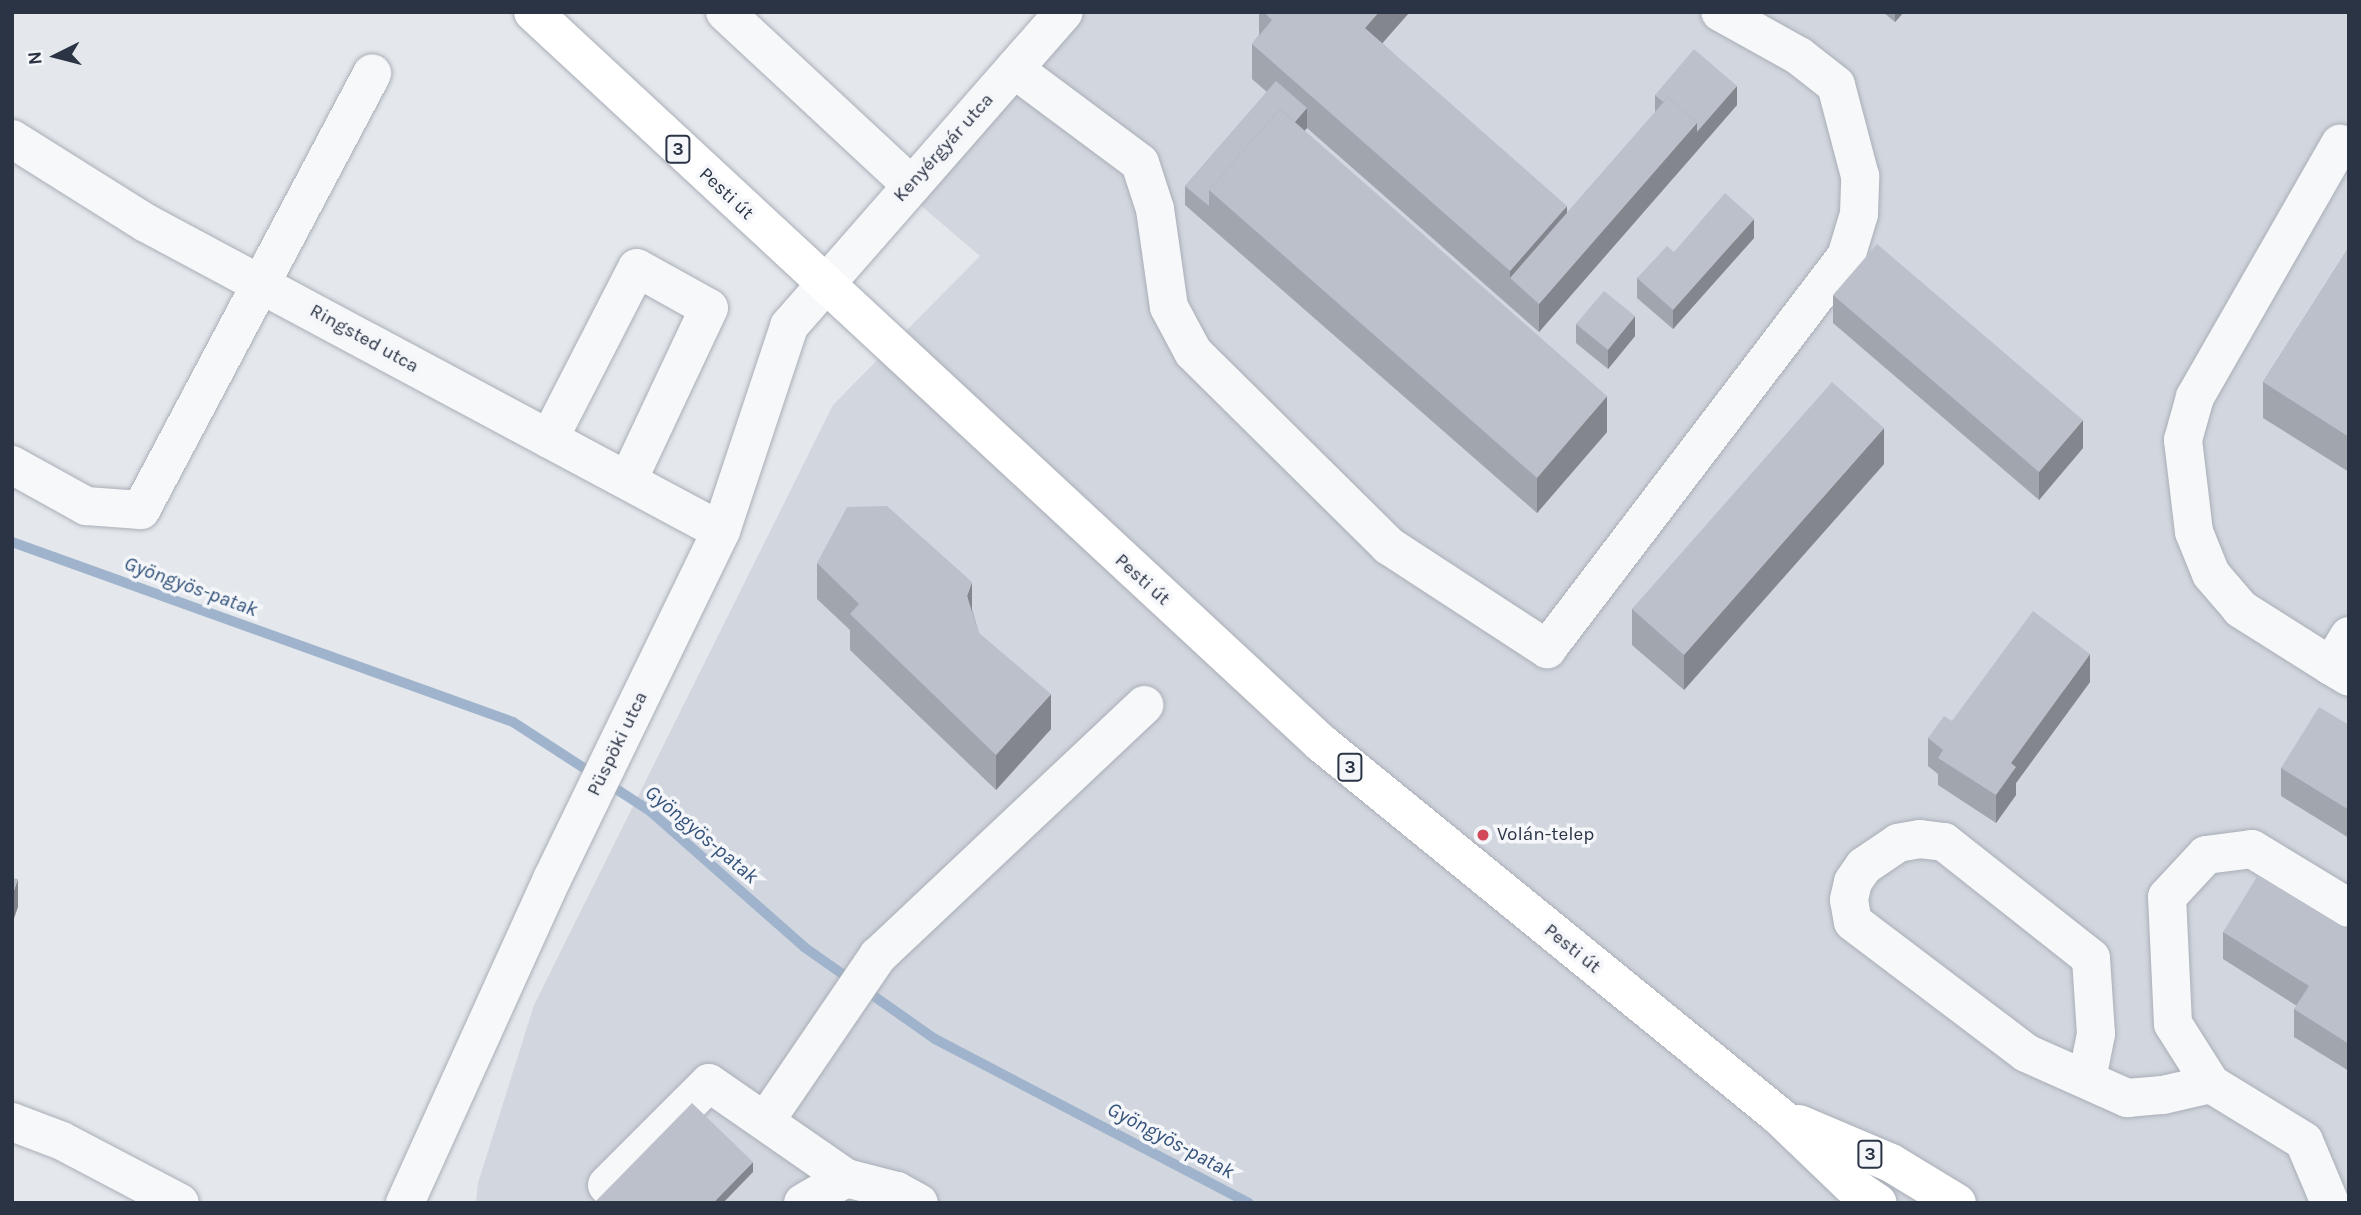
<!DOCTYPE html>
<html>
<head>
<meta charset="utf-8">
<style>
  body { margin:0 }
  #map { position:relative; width:2361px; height:1215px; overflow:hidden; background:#e4e7ec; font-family:Karla,sans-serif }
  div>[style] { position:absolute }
  .built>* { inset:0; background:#d2d6de }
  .stream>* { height:10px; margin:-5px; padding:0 5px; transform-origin:5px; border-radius:5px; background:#9fb4cc }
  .roads { filter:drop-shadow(0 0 2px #a9aeb7) drop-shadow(0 0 2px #a9aeb7) }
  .minor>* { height:38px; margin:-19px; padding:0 19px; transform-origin:19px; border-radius:19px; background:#f7f8fa }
  .major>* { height:38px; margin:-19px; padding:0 19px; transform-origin:19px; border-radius:19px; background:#fff }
  .wall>* { inset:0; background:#a1a5ae }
  .shaded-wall>* { inset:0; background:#83868d }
  .building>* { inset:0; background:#bbc0ca }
  .dots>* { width:19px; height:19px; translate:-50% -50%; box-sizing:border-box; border:4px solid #f4f6f9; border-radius:50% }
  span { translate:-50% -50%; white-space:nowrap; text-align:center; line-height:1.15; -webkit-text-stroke:7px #f4f6f9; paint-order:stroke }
  .shield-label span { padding:2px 5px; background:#f4f6f9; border:2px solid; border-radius:5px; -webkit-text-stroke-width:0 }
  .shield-label { font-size:18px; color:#2b3445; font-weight:700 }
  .street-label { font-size:19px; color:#2b3445 }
  .poi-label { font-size:19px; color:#2b3445 }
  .left { translate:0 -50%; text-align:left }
  .water-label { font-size:21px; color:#34527a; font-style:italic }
  .frame { position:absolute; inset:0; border:14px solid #2b3445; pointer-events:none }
  .north { position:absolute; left:21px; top:21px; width:70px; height:70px; -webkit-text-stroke:5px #f4f6f9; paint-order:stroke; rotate:264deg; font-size:19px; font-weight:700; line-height:28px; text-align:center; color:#2b3445 }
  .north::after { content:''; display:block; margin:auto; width:24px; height:32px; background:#2b3445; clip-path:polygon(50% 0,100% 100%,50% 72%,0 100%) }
</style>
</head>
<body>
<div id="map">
  <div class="built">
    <i style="clip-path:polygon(1064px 12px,2349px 12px,2349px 1203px,476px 1203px,478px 1183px,534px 1005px,833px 405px,980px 256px,905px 192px)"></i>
  </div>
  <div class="stream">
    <i style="left:12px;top:542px;width:532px;rotate:19.76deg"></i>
    <i style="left:513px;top:722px;width:163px;rotate:33deg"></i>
    <i style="left:650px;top:811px;width:205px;rotate:41.4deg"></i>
    <i style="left:804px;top:947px;width:160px;rotate:35.1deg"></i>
    <i style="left:935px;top:1039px;width:354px;rotate:27.6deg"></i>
  </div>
  <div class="roads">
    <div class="minor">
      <i style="left:725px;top:12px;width:254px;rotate:42.9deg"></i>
      <i style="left:1014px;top:69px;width:157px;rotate:36.7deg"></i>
      <i style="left:1140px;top:163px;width:48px;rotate:71.9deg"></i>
      <i style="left:1155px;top:209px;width:99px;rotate:81.9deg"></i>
      <i style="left:1169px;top:307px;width:51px;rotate:61.9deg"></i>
      <i style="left:1193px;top:352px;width:276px;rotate:44.7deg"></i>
      <i style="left:1389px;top:546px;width:189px;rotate:33.1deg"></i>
      <i style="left:1547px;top:649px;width:493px;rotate:-52.7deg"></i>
      <i style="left:1846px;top:257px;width:45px;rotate:-73.2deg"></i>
      <i style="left:1859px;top:214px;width:38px;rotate:-88deg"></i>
      <i style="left:1860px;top:176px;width:94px;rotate:-104.8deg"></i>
      <i style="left:1836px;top:85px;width:47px;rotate:-141.9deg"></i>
      <i style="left:1799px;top:56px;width:90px;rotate:-150.9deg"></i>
      <i style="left:12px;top:139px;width:158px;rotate:32.1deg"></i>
      <i style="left:146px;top:223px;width:652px;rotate:28.18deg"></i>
      <i style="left:549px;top:439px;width:192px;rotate:-62.8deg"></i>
      <i style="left:637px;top:268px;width:82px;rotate:29.1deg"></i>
      <i style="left:709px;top:308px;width:190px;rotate:115.2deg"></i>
      <i style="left:12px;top:465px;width:85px;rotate:29deg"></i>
      <i style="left:86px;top:506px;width:55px;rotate:4.2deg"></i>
      <i style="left:141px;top:510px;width:494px;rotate:-62.1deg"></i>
      <i style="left:2349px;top:636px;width:35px;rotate:121deg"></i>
      <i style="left:2331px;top:666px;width:21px;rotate:31deg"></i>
      <i style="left:2331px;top:666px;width:107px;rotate:-147.7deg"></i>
      <i style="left:2241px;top:609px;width:46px;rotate:-130.6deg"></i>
      <i style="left:2211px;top:574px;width:45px;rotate:-112deg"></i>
      <i style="left:2194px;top:532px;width:93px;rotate:-96.8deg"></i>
      <i style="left:2183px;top:440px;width:45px;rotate:-74.4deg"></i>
      <i style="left:2195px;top:397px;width:292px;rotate:-60.2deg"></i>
      <i style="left:2087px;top:1079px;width:46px;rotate:-78.7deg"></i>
      <i style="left:2096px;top:1034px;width:76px;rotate:-93.8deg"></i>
      <i style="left:2091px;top:958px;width:187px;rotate:-141.7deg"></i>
      <i style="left:1944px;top:842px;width:24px;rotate:-173deg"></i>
      <i style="left:1920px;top:839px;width:22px;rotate:170deg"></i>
      <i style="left:1898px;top:843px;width:41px;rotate:145.9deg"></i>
      <i style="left:1864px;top:866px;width:19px;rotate:125deg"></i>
      <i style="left:1853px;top:882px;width:18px;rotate:103deg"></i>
      <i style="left:1849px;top:900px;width:22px;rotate:80deg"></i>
      <i style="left:1853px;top:922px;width:217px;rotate:37.1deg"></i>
      <i style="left:2026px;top:1053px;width:111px;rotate:24deg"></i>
      <i style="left:2127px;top:1098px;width:36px;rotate:-5deg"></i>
      <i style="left:2163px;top:1095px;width:49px;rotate:-12.9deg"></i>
      <i style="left:766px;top:1120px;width:199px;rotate:-55.7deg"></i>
      <i style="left:878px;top:956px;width:366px;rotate:-43.3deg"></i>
      <i style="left:12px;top:1122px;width:53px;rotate:20.8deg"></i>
      <i style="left:62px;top:1141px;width:133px;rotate:27.7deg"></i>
      <i style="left:405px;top:1203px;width:356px;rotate:-65.6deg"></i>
      <i style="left:552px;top:879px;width:387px;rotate:-64.1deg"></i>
      <i style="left:721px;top:531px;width:216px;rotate:-71.6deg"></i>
      <i style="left:789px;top:326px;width:417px;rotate:-48.8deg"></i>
      <i style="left:625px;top:1203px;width:25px;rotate:-135deg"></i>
      <i style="left:607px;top:1185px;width:144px;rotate:-45deg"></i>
      <i style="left:709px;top:1083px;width:167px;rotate:34.7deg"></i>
      <i style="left:803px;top:1203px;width:50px;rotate:-30.2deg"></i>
      <i style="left:846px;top:1178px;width:53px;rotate:14.3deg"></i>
      <i style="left:897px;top:1191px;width:25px;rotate:29deg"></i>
      <i style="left:2330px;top:1203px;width:67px;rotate:-112.8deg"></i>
      <i style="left:2304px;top:1141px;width:109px;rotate:-148.5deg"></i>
      <i style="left:2211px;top:1084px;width:71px;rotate:-122.3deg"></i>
      <i style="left:2173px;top:1024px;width:127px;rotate:-92.7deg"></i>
      <i style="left:2167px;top:897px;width:57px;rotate:-47.1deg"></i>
      <i style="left:2206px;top:855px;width:46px;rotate:-7.4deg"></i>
      <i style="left:2252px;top:849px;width:114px;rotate:31.3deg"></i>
    </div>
    <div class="major">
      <i style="left:533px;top:12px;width:1075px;rotate:42.85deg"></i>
      <i style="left:1321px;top:743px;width:591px;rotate:39.16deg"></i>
      <i style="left:1779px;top:1116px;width:100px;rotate:43.8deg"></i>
      <i style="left:1851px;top:1185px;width:32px;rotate:34deg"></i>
      <i style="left:1799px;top:1124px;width:100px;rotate:23deg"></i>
      <i style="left:1891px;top:1163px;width:77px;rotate:31.2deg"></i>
    </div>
  </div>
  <div class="wall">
    <i style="clip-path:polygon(1259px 12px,1408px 12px,1408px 14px,1382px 43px,1567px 213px,1655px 113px,1655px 95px,1737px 105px,1539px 332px,1307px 128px,1304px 131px,1607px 432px,1537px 513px,1185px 205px,1185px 186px,1267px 92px,1252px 79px,1252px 44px,1259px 35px)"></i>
    <i style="clip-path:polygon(1883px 12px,1904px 12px,1895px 22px)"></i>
    <i style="clip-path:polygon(1754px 238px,1673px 329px,1637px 298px,1637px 278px,1674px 252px)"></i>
    <i style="clip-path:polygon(2349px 247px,2349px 472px,2263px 418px,2263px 382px)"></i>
    <i style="clip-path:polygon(1833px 295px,2083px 448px,2039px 500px,1833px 323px)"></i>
    <i style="clip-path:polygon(1576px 324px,1635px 336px,1608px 369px,1576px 343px)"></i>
    <i style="clip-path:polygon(1884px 464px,1684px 690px,1632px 645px,1632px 609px)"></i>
    <i style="clip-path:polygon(817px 563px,972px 609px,979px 633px,1051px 729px,996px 790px,850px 650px,850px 630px,817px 599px)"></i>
    <i style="clip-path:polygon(2090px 682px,2016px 783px,2016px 795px,1996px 823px,1938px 785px,1938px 774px,1928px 766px,1928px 738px,1952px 721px)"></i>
    <i style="clip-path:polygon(2349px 725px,2349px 838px,2281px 796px,2281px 768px)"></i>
    <i style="clip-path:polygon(2349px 922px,2349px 1071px,2294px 1037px,2294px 1009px,2297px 1006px,2223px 959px,2223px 932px,2345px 929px)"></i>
  </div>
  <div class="shaded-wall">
    <i style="clip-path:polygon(1379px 12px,1408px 12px,1408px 14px,1365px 63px,1365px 28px)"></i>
    <i style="clip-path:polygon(1895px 12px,1904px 12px,1895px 22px)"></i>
    <i style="clip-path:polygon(1737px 86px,1737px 105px,1539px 332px,1539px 304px,1697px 123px)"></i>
    <i style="clip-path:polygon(1307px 108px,1307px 128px,1287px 150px,1287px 131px)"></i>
    <i style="clip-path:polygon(1567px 206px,1567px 241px,1510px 278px,1510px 271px)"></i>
    <i style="clip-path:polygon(1754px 219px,1754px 238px,1673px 329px,1673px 310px)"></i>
    <i style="clip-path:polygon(1635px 316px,1635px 336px,1608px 369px,1608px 350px)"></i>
    <i style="clip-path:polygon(1607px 396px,1607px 432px,1537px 513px,1537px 478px)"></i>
    <i style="clip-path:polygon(2083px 420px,2083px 448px,2039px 500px,2039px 472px)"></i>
    <i style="clip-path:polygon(1884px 428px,1884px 464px,1684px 690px,1684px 655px)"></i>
    <i style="clip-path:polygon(972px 582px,972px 617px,967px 596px)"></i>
    <i style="clip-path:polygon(2090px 654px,2090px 682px,2016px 783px,2016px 795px,1996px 823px,1996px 795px,2011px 763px)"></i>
    <i style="clip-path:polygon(1051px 694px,1051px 729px,996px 790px,996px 755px)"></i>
    <i style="clip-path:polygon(18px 879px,18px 907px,12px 924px,12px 896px)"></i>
    <i style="clip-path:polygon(753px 1162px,753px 1172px,723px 1203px,713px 1203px)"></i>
  </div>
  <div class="building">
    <i style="clip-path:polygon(1264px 12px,1379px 12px,1365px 28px,1567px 206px,1510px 271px,1252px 44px,1272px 20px)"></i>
    <i style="clip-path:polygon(1694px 49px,1737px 86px,1697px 132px,1697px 123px,1668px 97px,1663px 102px,1655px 95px)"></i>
    <i style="clip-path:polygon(1276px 81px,1307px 108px,1295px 122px,1280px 109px,1209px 190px,1209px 206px,1185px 186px)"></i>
    <i style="clip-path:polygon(1668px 97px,1697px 123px,1539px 304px,1510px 278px)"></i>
    <i style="clip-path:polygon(1280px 109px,1607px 396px,1537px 478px,1209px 190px)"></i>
    <i style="clip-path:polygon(1725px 193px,1754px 219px,1673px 310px,1637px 278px,1667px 246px,1674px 252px)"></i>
    <i style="clip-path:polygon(1877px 244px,2083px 420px,2039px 472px,1833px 295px)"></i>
    <i style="clip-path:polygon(2349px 247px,2349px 437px,2263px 382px)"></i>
    <i style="clip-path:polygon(1604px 291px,1635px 316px,1608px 350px,1576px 324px)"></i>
    <i style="clip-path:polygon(1832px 382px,1884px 428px,1684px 655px,1632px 609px)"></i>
    <i style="clip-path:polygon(887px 506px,972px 582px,967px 596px,979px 633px,1051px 694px,996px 755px,850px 614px,859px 604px,817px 563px,847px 507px)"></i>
    <i style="clip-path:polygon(2033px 611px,2090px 654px,2011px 763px,2016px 767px,1996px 795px,1938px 758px,1943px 750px,1928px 738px,1944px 716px,1952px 721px)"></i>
    <i style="clip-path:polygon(2319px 707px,2349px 725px,2349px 810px,2281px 768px)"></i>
    <i style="clip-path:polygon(2258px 875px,2345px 929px,2349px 922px,2349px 1044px,2294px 1009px,2309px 986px,2223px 932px)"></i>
    <i style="clip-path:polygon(12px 878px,18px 879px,12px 896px)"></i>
    <i style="clip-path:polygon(692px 1103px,753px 1162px,713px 1203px,594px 1203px)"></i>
  </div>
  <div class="dots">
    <i style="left:1483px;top:835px;background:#d1495b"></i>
  </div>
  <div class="shield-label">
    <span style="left:678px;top:149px">3</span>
    <span style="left:1350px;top:767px">3</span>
    <span style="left:1870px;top:1154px">3</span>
  </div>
  <div class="street-label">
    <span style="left:944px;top:148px;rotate:-48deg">Kenyérgyár utca</span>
    <span style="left:726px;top:194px;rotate:43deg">Pesti út</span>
    <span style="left:364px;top:339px;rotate:29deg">Ringsted utca</span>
    <span style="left:1142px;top:580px;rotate:42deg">Pesti út</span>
    <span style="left:618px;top:744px;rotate:-64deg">Püspöki utca</span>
    <span style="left:1572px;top:949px;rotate:39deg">Pesti út</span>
  </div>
  <div class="poi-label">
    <span class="left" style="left:1497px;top:835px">Volán-telep</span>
  </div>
  <div class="water-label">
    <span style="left:191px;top:586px;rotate:20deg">Gyöngyös-patak</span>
    <span style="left:702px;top:834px;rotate:40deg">Gyöngyös-patak</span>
    <span style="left:1171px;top:1140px;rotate:28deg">Gyöngyös-patak</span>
  </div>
  <div class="frame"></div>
  <div class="north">N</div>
</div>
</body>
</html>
